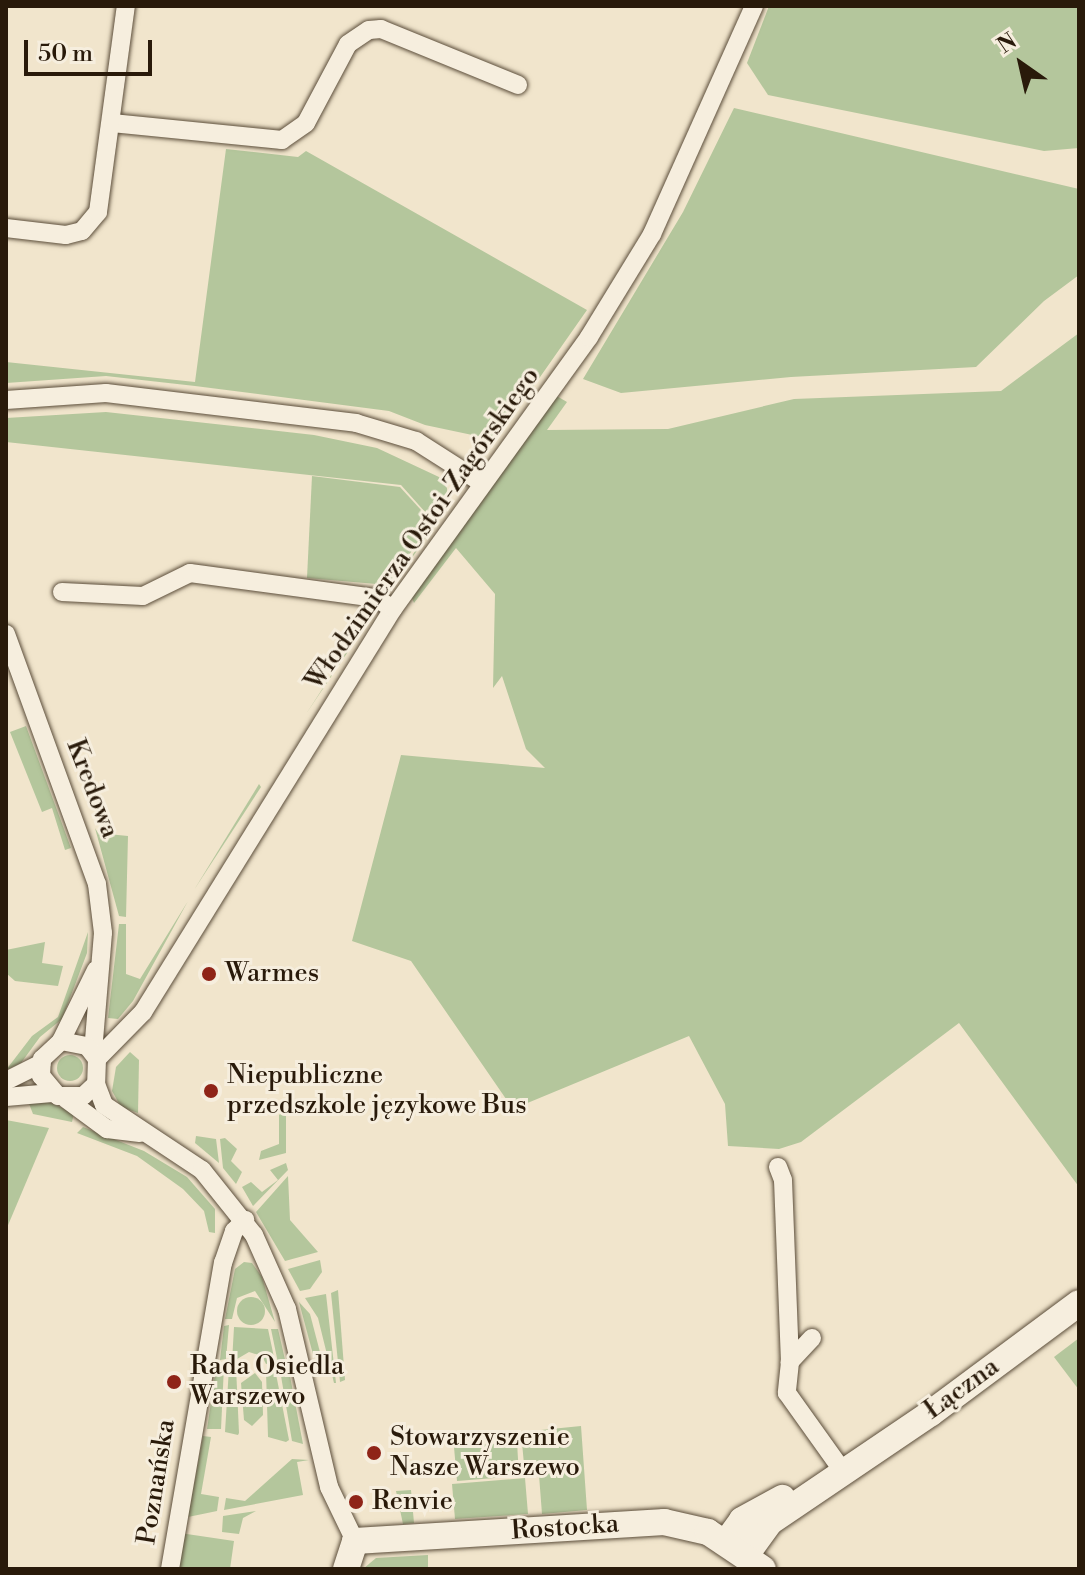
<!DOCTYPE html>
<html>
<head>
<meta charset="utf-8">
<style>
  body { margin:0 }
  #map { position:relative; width:1085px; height:1575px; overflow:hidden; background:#f1e5cc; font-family:"Libre Bodoni",serif }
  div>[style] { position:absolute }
  .green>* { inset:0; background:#b4c69c }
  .round { border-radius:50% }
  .roads { filter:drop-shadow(0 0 2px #5b4d3a) drop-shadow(0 0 2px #5b4d3a) }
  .street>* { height:18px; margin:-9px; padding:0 9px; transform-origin:9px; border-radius:9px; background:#f6eede }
  .secondary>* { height:26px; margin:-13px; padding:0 13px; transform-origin:13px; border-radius:13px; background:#f6eede }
  .dots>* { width:22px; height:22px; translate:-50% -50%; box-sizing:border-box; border:4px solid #f6eede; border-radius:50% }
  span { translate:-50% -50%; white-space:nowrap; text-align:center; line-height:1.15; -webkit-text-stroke:6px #f6eede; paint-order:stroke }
  .street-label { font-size:26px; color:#291a0a }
  .poi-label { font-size:26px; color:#291a0a }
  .left { translate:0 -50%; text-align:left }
  .frame { position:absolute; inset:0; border:8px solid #291a0a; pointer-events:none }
  .north { position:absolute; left:981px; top:24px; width:80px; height:80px; -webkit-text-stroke:6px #f6eede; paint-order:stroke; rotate:326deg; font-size:22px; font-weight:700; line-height:32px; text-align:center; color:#291a0a }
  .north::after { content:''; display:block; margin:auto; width:28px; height:36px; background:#291a0a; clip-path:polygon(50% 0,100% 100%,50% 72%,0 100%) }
  .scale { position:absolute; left:24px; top:40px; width:128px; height:36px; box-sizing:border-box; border:4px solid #291a0a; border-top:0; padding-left:10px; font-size:24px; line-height:28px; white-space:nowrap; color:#291a0a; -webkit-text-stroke:6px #f6eede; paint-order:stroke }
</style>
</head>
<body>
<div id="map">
  <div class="green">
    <i style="clip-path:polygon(769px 6px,1079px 6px,1079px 148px,1044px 151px,768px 95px,747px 63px)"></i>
    <i style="clip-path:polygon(734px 108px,1079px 189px,1079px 275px,1044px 301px,976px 367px,791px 377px,621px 393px,583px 379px,683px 212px)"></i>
    <i style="clip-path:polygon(226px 149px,298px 157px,306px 151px,587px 310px,496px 440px,425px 425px,389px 411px,195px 386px,106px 376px,6px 383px,6px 362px,195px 382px)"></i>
    <i style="clip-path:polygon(1079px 333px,1079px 1187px,959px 1023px,801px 1142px,779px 1149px,728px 1146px,725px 1104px,689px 1036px,513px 1109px,411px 961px,352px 941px,401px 755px,545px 768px,526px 749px,502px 676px,493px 688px,495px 594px,456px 548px,414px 603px,411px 596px,555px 395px,567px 402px,547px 430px,668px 429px,794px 399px,1001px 391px)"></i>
    <i style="clip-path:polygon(106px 412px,314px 435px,377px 448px,439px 477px,447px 488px,448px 506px,391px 588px,434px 522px,401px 485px,6px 442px,6px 418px)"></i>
    <i style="clip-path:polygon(312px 476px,400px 487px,432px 522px,388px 585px,307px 578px)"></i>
    <i style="clip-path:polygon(364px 605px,376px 610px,306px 714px,369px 617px)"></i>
    <i style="clip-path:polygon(26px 726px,71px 848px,65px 850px,52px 808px,42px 812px,10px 732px)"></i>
    <i style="clip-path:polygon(259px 784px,261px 787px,194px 890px)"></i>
    <i style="clip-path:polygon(95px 828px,98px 833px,128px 836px,126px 917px,119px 916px)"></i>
    <i style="clip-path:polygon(188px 901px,133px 1001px,118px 1019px,108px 1018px,119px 924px,126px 924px,126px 974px,140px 979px)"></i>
    <i style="clip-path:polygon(88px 932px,87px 953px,62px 1019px,40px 1037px,21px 1063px,6px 1070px,32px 1036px,58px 1017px)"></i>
    <i style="clip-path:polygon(45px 942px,42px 963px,63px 966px,58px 986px,15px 981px,6px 973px,6px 950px)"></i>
    <i style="clip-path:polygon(130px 1052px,139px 1060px,138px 1113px,121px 1107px,112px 1091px,116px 1067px)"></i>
    <i class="round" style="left:57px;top:1055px;width:26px;height:26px"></i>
    <i style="clip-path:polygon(44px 1100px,74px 1113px,72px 1122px,33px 1114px,28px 1101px)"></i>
    <i style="clip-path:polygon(286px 1109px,286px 1153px,259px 1160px,261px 1151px,279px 1144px,279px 1115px)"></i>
    <i style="clip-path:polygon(6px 1120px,49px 1128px,6px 1230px)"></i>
    <i style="clip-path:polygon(83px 1127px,144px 1151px,187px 1177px,215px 1209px,215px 1233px,209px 1232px,204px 1211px,183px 1189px,137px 1156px,77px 1133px)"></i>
    <i style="clip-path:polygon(196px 1136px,216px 1139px,219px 1163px,195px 1143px)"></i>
    <i style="clip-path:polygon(225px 1138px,237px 1149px,231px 1161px,242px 1172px,236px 1184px,223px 1168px,220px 1139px)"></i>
    <i style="clip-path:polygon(286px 1163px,288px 1170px,253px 1206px,242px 1187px,251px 1182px,262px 1192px,278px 1180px,270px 1170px)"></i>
    <i style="clip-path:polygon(288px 1176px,290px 1220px,318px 1252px,285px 1261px,256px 1212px)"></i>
    <i style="clip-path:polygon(320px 1260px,322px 1272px,310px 1289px,300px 1291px,288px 1269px)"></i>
    <i style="clip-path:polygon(244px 1262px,252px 1263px,262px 1277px,275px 1322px,255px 1291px,237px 1298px,232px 1319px,225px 1319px,235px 1269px)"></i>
    <i style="clip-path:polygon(338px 1290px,345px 1380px,340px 1382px,331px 1293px)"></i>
    <i style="clip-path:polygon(326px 1294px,336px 1383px,334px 1383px,318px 1318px,305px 1298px)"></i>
    <i class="round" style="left:237px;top:1297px;width:28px;height:28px"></i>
    <i style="clip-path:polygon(299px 1302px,310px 1314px,321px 1356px,314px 1358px)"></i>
    <i style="clip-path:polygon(229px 1325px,226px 1359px,220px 1360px,224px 1326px)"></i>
    <i style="clip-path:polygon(234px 1327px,268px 1329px,275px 1362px,266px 1364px,262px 1356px,249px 1352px,232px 1362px)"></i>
    <i style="clip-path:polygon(271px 1329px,278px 1329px,286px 1364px,278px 1363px)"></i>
    <i style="clip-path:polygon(1079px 1338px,1079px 1390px,1054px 1357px)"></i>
    <i style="clip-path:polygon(224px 1366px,221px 1429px,207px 1429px,216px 1368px)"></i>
    <i style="clip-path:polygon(236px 1367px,239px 1433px,238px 1435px,225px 1432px,229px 1368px)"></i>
    <i style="clip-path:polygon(275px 1369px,289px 1440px,286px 1442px,268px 1437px,266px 1371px)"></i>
    <i style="clip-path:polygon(280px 1370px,289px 1371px,303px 1444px,292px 1441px)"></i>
    <i style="clip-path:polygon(255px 1373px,262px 1382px,263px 1415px,252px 1426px,244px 1420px,241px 1383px)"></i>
    <i style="clip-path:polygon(581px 1426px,587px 1510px,542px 1514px,539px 1475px,525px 1475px,521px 1432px)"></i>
    <i style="clip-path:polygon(203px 1436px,211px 1437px,201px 1494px,219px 1497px,217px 1511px,188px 1517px)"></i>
    <i style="clip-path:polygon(517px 1442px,519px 1476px,457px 1481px,454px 1447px)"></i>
    <i style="clip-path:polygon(292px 1459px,309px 1460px,297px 1462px,303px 1495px,224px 1510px,226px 1498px,245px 1501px)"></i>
    <i style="clip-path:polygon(525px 1478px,528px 1514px,455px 1519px,452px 1484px)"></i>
    <i style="clip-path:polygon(411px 1490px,414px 1523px,403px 1524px,396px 1491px)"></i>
    <i style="clip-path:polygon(256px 1511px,243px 1518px,239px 1534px,222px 1532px,223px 1516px)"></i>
    <i style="clip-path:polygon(180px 1533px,234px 1541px,230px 1569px,177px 1569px)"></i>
    <i style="clip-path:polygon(428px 1555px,428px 1569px,363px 1569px,376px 1558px)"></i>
  </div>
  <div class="roads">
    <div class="street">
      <i style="left:112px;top:123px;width:171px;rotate:5.7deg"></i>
      <i style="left:282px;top:140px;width:29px;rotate:-35deg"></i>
      <i style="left:306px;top:123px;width:89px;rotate:-62deg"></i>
      <i style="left:348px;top:44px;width:25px;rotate:-34deg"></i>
      <i style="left:369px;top:30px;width:12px;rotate:-5deg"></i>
      <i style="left:381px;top:29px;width:148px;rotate:22.2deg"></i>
      <i style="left:6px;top:228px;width:60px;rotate:6.7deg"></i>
      <i style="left:66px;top:235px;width:16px;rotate:-14deg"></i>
      <i style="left:82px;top:231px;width:25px;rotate:-50deg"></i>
      <i style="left:98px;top:212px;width:208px;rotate:-82.3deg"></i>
      <i style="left:6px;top:400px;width:100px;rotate:-4deg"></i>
      <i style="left:106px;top:393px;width:252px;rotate:6.8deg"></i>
      <i style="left:356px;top:423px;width:63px;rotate:16.7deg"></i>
      <i style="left:416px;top:441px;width:78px;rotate:32.5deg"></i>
      <i style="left:62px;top:592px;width:81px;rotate:2.8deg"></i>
      <i style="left:143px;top:596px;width:52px;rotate:-26.1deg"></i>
      <i style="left:190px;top:573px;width:188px;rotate:7.7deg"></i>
      <i style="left:376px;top:598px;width:20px;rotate:33deg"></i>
      <i style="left:6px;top:634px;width:266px;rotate:70deg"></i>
      <i style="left:97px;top:884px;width:49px;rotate:83deg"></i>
      <i style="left:103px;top:933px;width:118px;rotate:94.8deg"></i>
      <i style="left:61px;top:1041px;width:79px;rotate:-63.8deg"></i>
      <i style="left:97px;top:1059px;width:66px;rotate:-45.6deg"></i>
      <i style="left:143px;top:1012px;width:474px;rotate:-58.2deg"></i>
      <i style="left:393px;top:609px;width:335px;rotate:-54.2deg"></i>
      <i style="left:589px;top:337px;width:121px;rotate:-58.5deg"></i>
      <i style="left:652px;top:234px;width:250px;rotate:-65.9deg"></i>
      <i style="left:6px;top:1081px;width:40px;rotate:-26.6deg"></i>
      <i style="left:96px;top:1084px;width:18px;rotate:137deg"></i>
      <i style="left:83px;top:1096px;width:25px;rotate:180deg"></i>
      <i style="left:58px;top:1096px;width:26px;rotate:-130deg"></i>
      <i style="left:41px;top:1076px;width:17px;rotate:-87deg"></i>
      <i style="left:42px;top:1059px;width:26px;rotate:-43deg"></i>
      <i style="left:61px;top:1041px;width:26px;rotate:11deg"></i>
      <i style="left:87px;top:1046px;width:16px;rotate:52deg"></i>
      <i style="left:97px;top:1059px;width:25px;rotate:92deg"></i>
      <i style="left:96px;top:1084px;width:22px;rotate:69deg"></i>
      <i style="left:104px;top:1105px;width:118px;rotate:33.6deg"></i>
      <i style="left:202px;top:1170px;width:83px;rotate:51.3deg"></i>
      <i style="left:254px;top:1235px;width:81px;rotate:66deg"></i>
      <i style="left:287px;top:1309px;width:183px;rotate:76.7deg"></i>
      <i style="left:329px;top:1487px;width:60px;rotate:64.3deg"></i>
      <i style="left:6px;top:1097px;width:46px;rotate:-5deg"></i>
      <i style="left:66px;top:1099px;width:51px;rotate:36.2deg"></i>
      <i style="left:107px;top:1129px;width:33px;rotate:7deg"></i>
      <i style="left:778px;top:1167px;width:14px;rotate:69deg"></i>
      <i style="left:783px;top:1180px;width:182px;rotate:87.8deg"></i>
      <i style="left:812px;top:1338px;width:33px;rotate:133deg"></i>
      <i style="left:790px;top:1362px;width:31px;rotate:96deg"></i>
      <i style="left:787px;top:1393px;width:95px;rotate:54.5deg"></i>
      <i style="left:170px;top:1569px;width:311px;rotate:-80.2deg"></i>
      <i style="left:223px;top:1263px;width:34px;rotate:-71deg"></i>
      <i style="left:234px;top:1231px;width:16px;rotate:-45deg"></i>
    </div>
    <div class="secondary">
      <i style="left:727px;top:1541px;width:26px;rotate:-54deg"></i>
      <i style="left:742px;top:1520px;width:46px;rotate:-28.8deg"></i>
      <i style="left:746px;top:1555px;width:41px;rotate:-54deg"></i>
      <i style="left:770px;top:1522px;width:194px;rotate:-34.1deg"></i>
      <i style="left:931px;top:1413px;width:184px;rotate:-36.6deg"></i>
      <i style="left:346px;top:1569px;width:29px;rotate:-72deg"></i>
      <i style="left:355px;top:1541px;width:310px;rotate:-3.5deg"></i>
      <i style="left:664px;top:1522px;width:45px;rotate:12.8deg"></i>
      <i style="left:708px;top:1532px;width:66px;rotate:33.9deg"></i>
    </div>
  </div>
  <div class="dots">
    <i style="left:209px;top:974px;background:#8f2418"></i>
    <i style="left:211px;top:1091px;background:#8f2418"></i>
    <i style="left:174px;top:1382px;background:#8f2418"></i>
    <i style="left:374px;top:1453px;background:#8f2418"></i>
    <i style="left:356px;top:1502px;background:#8f2418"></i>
  </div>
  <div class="street-label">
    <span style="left:423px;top:529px;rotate:-55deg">Włodzimierza Ostoi-Zagórskiego</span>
    <span style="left:92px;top:789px;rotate:69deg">Kredowa</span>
    <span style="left:962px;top:1389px;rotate:-36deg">Łączna</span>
    <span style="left:157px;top:1482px;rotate:-81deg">Poznańska</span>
    <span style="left:565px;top:1528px;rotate:-4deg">Rostocka</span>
  </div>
  <div class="poi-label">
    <span class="left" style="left:225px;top:974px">Warmes</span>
    <span class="left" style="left:227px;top:1091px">Niepubliczne<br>przedszkole językowe Bus</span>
    <span class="left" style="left:190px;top:1382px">Rada Osiedla<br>Warszewo</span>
    <span class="left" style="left:390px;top:1453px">Stowarzyszenie<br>Nasze Warszewo</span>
    <span class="left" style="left:372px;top:1502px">Renvie</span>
  </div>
  <div class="frame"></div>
  <div class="north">N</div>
  <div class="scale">50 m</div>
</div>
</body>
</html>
